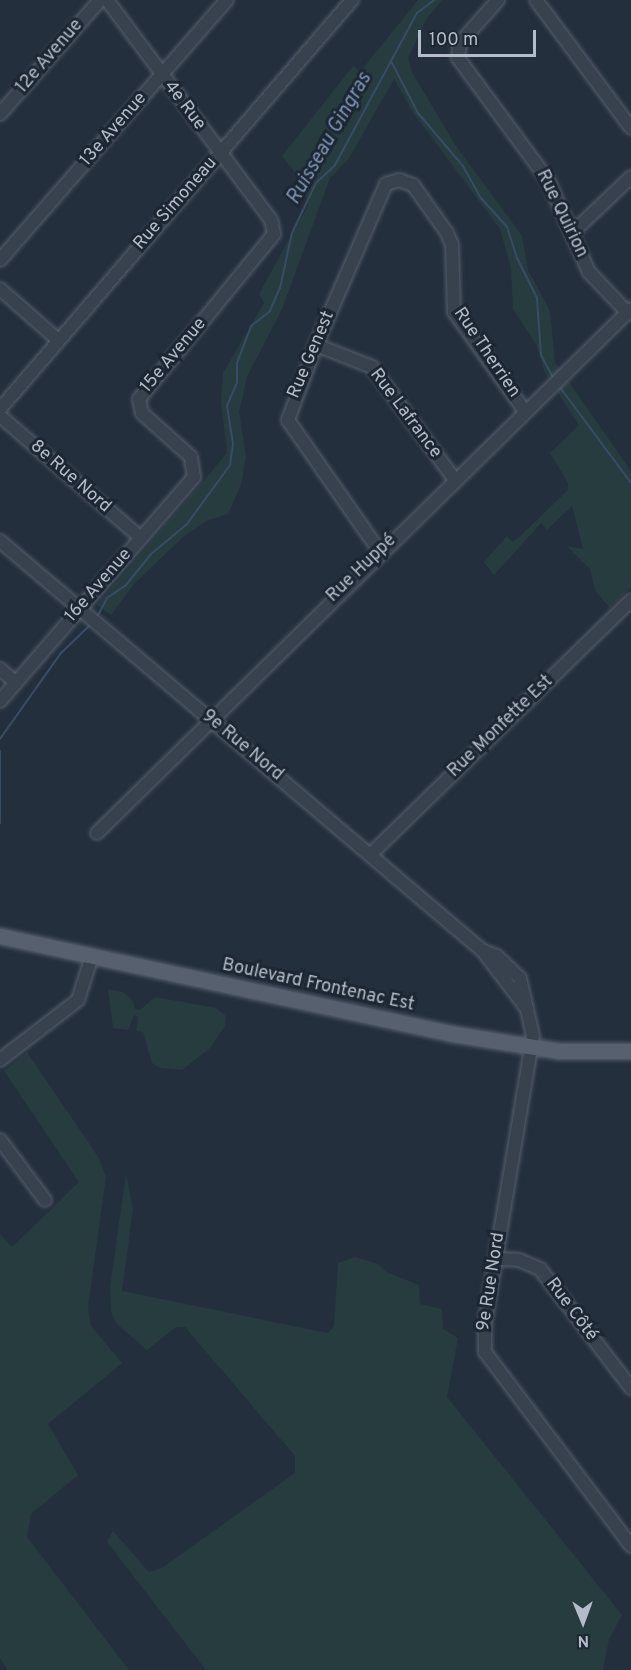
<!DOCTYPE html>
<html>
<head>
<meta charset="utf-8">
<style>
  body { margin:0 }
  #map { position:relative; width:631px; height:1670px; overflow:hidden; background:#242f3e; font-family:Overpass,sans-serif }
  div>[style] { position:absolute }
  .green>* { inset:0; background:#263c3f }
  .stream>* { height:2px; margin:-1px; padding:0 1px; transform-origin:1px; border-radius:1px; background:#394c67 }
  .roads { filter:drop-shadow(0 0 2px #565f6c) drop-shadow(0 0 2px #565f6c) }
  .minor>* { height:12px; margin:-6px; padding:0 6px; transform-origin:6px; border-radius:6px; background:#38414e }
  .major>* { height:15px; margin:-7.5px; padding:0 7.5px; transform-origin:7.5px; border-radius:7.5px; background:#56606e }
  span { translate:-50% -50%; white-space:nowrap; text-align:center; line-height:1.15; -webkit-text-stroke:6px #1d2633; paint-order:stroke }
  .street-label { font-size:18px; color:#b4bcc9 }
  .water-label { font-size:20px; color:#7c92b1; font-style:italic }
  .north { position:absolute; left:553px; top:1592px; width:60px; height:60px; -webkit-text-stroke:4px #1d2633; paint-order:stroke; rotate:179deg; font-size:16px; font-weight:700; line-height:24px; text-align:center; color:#b4bcc9 }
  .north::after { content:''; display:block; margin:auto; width:21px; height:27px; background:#b4bcc9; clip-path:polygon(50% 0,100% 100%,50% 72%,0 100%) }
  .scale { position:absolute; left:418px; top:30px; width:118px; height:27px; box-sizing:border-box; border:3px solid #b4bcc9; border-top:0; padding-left:8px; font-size:18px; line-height:21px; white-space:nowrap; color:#b4bcc9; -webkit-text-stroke:4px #1d2633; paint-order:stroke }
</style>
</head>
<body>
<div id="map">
  <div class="green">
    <i style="clip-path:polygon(418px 0,442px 0,427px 18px,408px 58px,412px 72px,454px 143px,522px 236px,528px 270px,550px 311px,555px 362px,631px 471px,631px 587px,610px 608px,595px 591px,590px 569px,567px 546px,583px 549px,572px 506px,547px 530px,541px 523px,494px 575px,484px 562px,507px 536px,512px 542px,517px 539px,568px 490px,568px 483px,550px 453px,579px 425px,545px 373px,536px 344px,513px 309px,511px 268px,500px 229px,412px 111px,394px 79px,349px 158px,330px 178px,282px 309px,247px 377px,239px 412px,246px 456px,241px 485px,228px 514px,206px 521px,182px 538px,133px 585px,111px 615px,97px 605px,227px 453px,221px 401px,223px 373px,264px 303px,259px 294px,308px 205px,303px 183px,282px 156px,353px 66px,360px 72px)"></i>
    <i style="clip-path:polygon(108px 989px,123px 992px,133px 1001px,135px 1009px,140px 1010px,155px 997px,216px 1008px,226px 1016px,225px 1026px,210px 1048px,182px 1070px,160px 1068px,152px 1063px,143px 1032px,136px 1031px,138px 1017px,134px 1015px,128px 1030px,113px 1028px)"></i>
    <i style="clip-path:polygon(27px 1052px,99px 1158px,106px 1177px,88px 1307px,91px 1326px,122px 1363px,48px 1424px,78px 1475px,31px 1514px,27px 1537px,129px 1670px,8px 1670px,0 1658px,0 1234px,12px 1247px,79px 1182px,4px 1071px)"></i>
    <i style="clip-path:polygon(126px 1173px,133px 1209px,122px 1291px,328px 1333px,334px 1326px,338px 1263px,355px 1257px,378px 1264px,386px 1272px,419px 1285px,420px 1304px,442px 1309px,443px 1329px,458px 1338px,447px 1397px,622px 1615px,609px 1639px,603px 1670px,206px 1670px,107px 1542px,113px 1531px,149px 1572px,162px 1568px,295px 1473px,295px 1456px,185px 1327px,176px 1327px,147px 1350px,117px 1324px,111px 1312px,110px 1288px)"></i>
  </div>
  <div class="stream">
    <i style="left:391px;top:61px;width:59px;rotate:62.6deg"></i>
    <i style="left:418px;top:113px;width:70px;rotate:49.7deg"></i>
    <i style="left:463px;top:166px;width:37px;rotate:61deg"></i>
    <i style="left:481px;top:198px;width:39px;rotate:48deg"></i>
    <i style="left:507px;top:227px;width:33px;rotate:72deg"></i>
    <i style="left:517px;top:258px;width:45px;rotate:63.4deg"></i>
    <i style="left:537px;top:298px;width:57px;rotate:86deg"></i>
    <i style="left:541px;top:355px;width:27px;rotate:62deg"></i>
    <i style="left:559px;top:386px;width:121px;rotate:53.4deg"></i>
    <i style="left:96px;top:619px;width:24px;rotate:-62deg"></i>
    <i style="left:107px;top:598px;width:23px;rotate:-34deg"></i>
    <i style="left:126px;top:585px;width:40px;rotate:-51deg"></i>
    <i style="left:151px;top:554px;width:47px;rotate:-39.8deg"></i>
    <i style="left:187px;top:524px;width:73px;rotate:-53.9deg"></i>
    <i style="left:230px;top:465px;width:21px;rotate:-82deg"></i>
    <i style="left:233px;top:444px;width:38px;rotate:-99deg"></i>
    <i style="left:227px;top:406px;width:26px;rotate:-67deg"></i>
    <i style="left:237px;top:382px;width:19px;rotate:-90deg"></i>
    <i style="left:237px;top:363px;width:40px;rotate:-69deg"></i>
    <i style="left:251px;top:326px;width:24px;rotate:-38deg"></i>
    <i style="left:270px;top:311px;width:25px;rotate:-67deg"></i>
    <i style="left:280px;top:288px;width:56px;rotate:-77.7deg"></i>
    <i style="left:292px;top:233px;width:55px;rotate:-64.4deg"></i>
    <i style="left:316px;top:183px;width:26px;rotate:-43deg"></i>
    <i style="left:335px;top:165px;width:173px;rotate:-61.7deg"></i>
    <i style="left:417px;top:13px;width:21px;rotate:-37deg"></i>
    <i style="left:0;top:739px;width:105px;rotate:-54.7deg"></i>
    <i style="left:61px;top:653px;width:40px;rotate:-44deg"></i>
    <i style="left:0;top:751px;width:72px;rotate:90deg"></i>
  </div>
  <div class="roads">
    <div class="minor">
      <i style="left:498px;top:0;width:57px;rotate:131.5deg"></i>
      <i style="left:460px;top:43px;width:15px;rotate:98deg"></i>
      <i style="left:458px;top:58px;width:152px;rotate:53.6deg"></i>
      <i style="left:548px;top:180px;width:101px;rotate:66deg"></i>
      <i style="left:589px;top:272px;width:55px;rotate:46.5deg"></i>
      <i style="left:536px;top:0;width:159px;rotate:53.4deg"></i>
      <i style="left:0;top:114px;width:152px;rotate:-48.7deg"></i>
      <i style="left:572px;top:233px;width:81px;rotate:-43.5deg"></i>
      <i style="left:0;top:260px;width:345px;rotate:-48.9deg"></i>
      <i style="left:0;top:289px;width:77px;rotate:41.3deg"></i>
      <i style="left:316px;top:345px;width:60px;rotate:21.4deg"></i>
      <i style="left:372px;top:367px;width:140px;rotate:53.7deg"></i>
      <i style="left:0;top:409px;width:540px;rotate:-49.28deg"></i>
      <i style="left:0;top:416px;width:186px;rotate:40.9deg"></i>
      <i style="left:0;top:541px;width:634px;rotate:40.33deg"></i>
      <i style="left:483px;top:951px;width:73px;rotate:52.8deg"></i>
      <i style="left:380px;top:552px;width:161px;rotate:-124.9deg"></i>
      <i style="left:288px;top:420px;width:80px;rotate:-69.5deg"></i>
      <i style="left:316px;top:345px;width:176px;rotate:-66.5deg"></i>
      <i style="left:386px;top:184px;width:14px;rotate:-17deg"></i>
      <i style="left:399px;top:180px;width:15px;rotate:20deg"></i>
      <i style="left:413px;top:185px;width:59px;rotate:54.7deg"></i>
      <i style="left:447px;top:233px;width:13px;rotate:67deg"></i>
      <i style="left:452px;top:245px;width:67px;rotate:88.3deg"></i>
      <i style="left:454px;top:312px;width:120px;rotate:54.5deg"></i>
      <i style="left:0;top:669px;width:21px;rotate:41deg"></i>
      <i style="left:0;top:701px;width:296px;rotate:-49.1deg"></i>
      <i style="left:194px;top:477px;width:20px;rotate:-99deg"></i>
      <i style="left:191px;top:457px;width:66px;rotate:-138.1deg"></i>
      <i style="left:142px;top:413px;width:14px;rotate:-102deg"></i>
      <i style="left:139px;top:399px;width:213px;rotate:-50.7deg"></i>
      <i style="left:274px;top:234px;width:14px;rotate:-102deg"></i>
      <i style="left:271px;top:220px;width:274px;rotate:-126.7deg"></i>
      <i style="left:97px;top:833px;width:748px;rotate:-44.46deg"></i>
      <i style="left:371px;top:854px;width:363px;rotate:-44.3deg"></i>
      <i style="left:483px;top:951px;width:15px;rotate:20deg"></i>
      <i style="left:497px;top:956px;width:32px;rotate:44deg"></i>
      <i style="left:520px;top:978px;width:59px;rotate:77.4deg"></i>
      <i style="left:533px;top:1036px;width:290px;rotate:99.5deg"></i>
      <i style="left:485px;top:1322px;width:30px;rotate:90deg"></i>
      <i style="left:485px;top:1352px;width:243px;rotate:53deg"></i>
      <i style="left:0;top:1060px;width:98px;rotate:-37.6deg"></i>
      <i style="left:78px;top:1000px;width:46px;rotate:-72.3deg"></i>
      <i style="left:0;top:1140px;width:75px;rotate:53.1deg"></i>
      <i style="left:495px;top:1259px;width:24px;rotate:2deg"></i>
      <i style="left:519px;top:1260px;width:23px;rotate:23deg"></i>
      <i style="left:540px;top:1269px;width:150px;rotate:52.6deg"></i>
    </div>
    <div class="major">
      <i style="left:0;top:936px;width:458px;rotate:12.2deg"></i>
      <i style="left:448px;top:1033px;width:112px;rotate:9.2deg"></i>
      <i style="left:559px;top:1051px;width:72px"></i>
    </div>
  </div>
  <div class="street-label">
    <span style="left:50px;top:57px;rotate:-49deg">12e Avenue</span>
    <span style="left:184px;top:106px;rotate:53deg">4e Rue</span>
    <span style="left:114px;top:130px;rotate:-49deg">13e Avenue</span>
    <span style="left:176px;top:204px;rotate:-49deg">Rue Simoneau</span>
    <span style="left:561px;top:214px;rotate:64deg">Rue Quirion</span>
    <span style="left:486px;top:353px;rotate:56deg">Rue Therrien</span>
    <span style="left:312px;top:355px;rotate:-67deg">Rue Genest</span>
    <span style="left:174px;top:356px;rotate:-50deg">15e Avenue</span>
    <span style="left:405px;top:414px;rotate:53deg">Rue Lafrance</span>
    <span style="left:70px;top:477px;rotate:41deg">8e Rue Nord</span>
    <span style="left:362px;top:569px;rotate:-44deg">Rue Huppé</span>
    <span style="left:99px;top:586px;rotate:-49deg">16e Avenue</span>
    <span style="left:501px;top:727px;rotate:-44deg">Rue Monfette Est</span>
    <span style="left:242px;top:746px;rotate:40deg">9e Rue Nord</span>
    <span style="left:318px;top:986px;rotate:12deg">Boulevard Frontenac Est</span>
    <span style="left:492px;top:1282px;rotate:-81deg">9e Rue Nord</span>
    <span style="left:571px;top:1310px;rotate:53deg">Rue Côté</span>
  </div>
  <div class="water-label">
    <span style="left:330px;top:139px;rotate:-60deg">Ruisseau Gingras</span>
  </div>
  <div class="north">N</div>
  <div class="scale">100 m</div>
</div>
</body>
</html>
